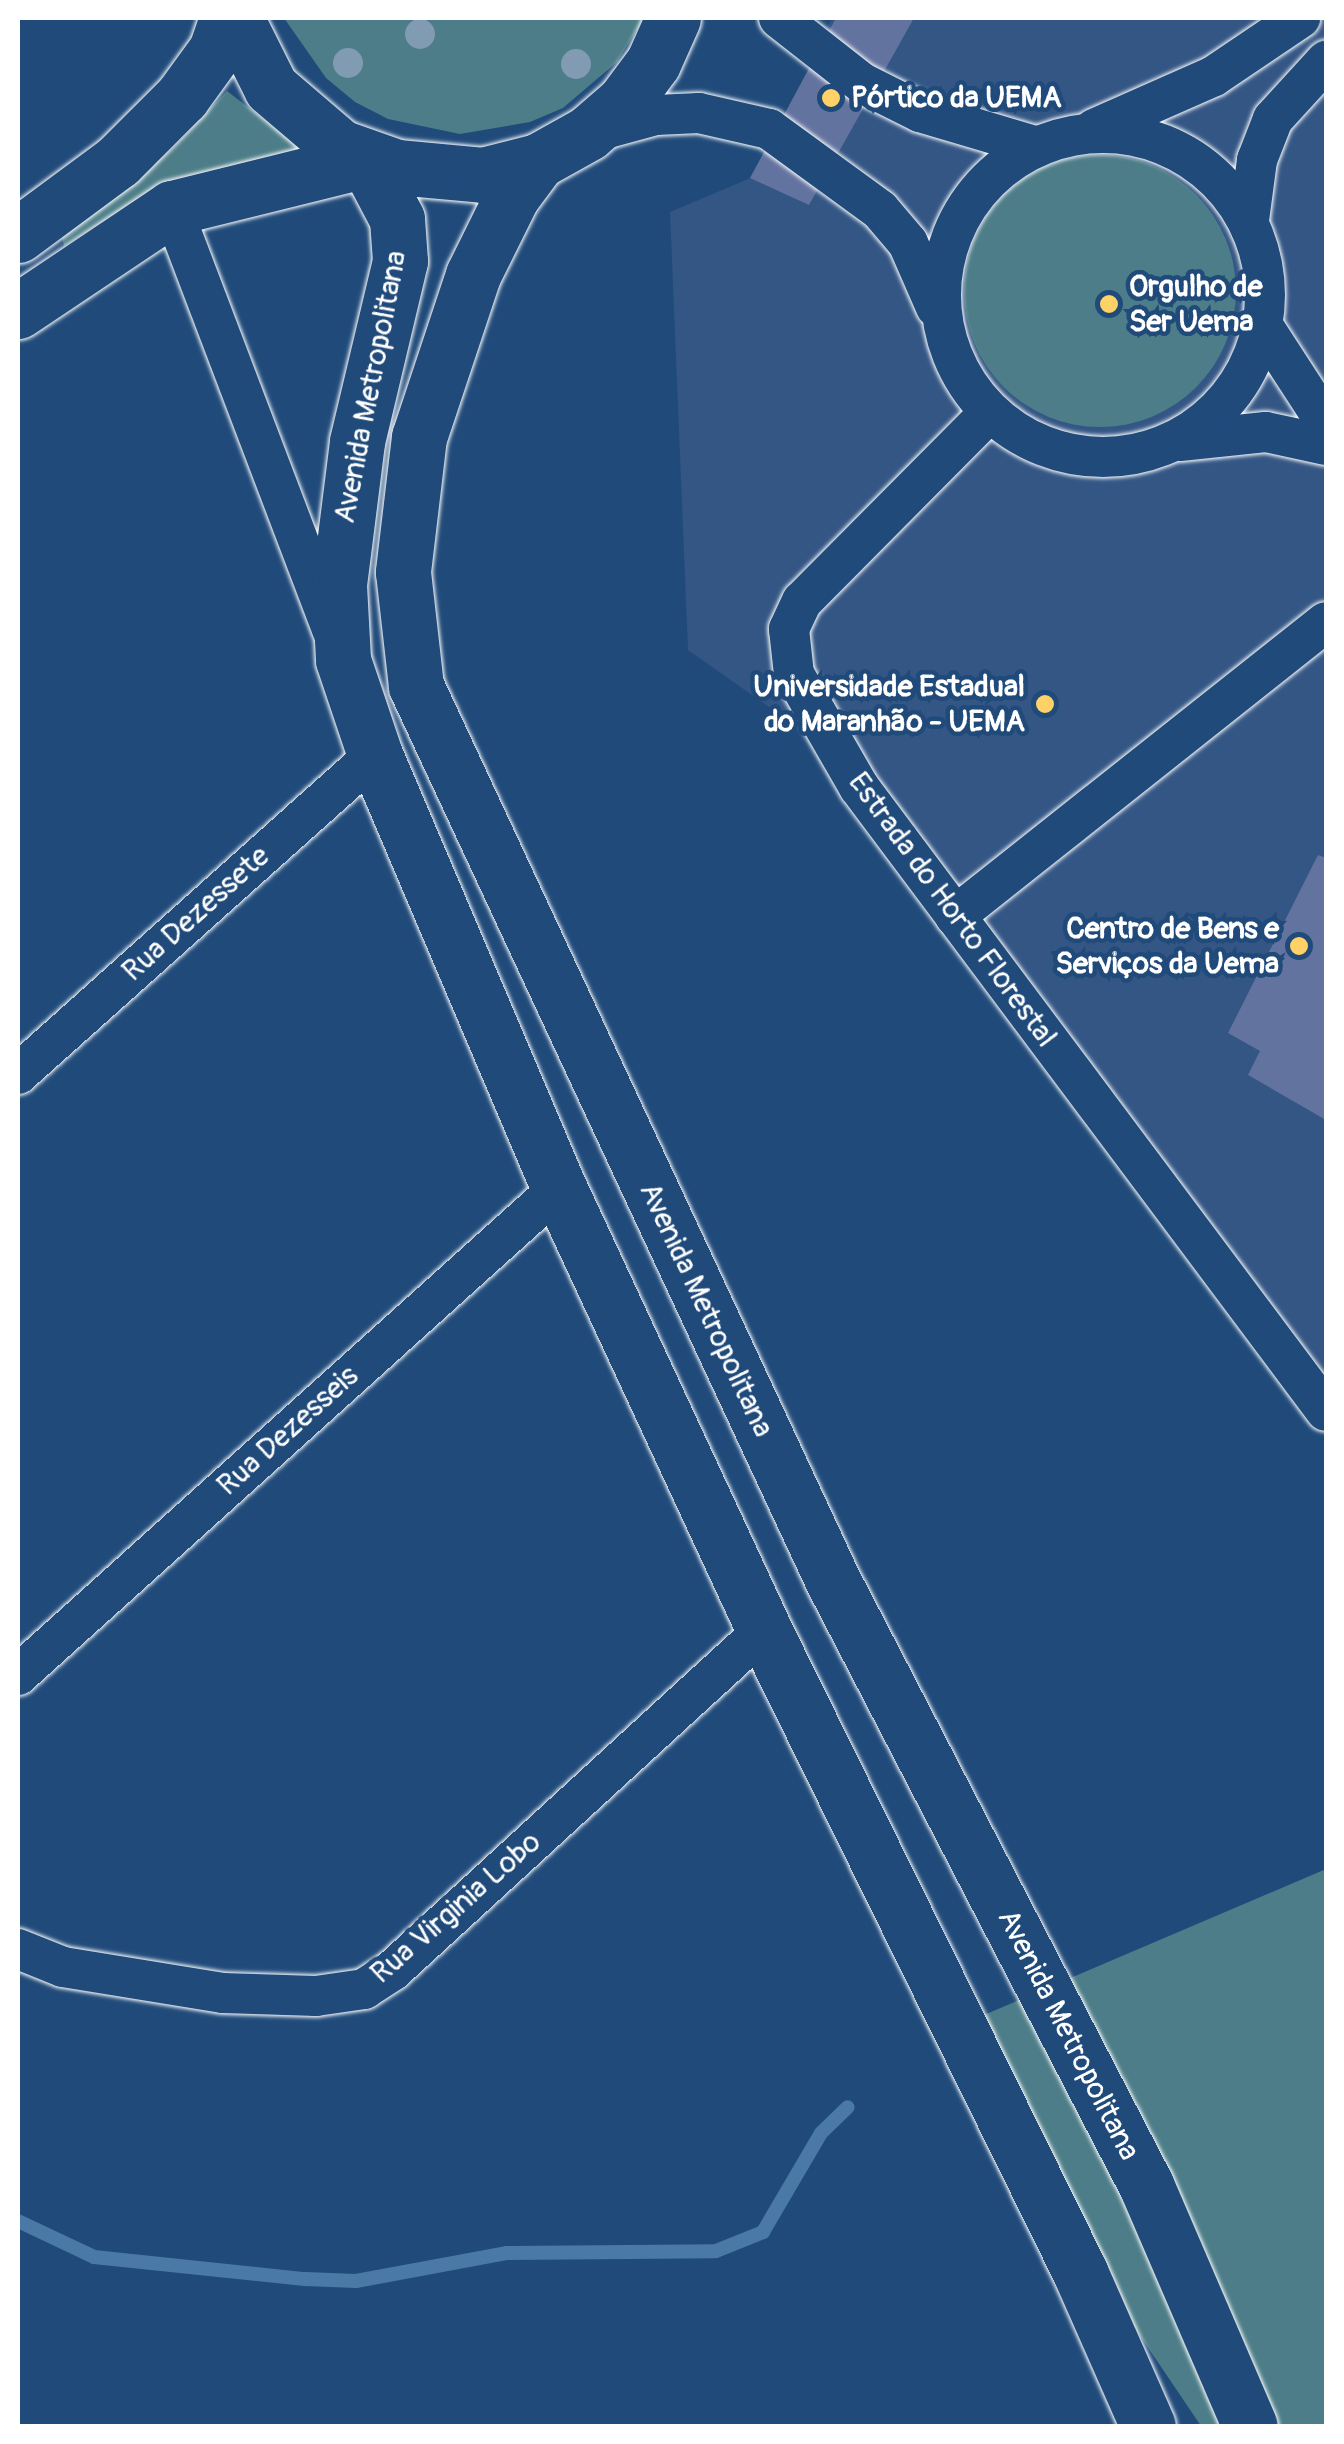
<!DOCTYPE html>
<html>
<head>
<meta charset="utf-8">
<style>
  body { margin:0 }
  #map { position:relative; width:1344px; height:2444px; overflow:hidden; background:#1f4a7a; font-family:Pangolin,sans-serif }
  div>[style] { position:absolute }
  .built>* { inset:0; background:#335685 }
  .green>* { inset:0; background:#4c7d88 }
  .round { border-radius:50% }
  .stream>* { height:14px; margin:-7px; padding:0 7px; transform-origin:7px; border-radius:7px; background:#4a79a6 }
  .building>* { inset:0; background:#6373a0 }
  .roads { filter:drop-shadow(0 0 2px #fff) drop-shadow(0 0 2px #fff) }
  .street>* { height:40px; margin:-20px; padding:0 20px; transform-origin:20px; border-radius:20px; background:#1f4a7a }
  .street>.ring { margin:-20px; padding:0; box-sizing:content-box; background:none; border:40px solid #1f4a7a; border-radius:50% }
  .primary>* { height:55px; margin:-27.5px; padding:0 27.5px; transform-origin:27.5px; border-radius:27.5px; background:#1f4a7a }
  .trees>* { width:30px; height:30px; margin:-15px; border-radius:50%; background:#819bb3 }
  .dots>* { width:28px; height:28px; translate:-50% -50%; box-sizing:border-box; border:5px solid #1f4a7a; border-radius:50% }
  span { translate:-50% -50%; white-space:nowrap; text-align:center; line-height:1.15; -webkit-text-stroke:9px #1f4a7a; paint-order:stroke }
  .poi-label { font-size:30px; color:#fff; font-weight:700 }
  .left { translate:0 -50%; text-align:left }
  .right { translate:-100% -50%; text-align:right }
  .street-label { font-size:30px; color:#fff }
  .frame { position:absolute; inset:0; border:20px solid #fff; pointer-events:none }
</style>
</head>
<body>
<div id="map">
  <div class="built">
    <i style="clip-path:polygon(832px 18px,1326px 18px,1326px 1409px,840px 757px,688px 650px,670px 212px,760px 174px)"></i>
  </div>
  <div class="green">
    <i style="clip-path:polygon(284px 18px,644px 18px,617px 62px,563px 108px,530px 122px,460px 134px,388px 119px,355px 102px,326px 78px)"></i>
    <i style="clip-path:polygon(227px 91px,305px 151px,141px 198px,64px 246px,62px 237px,172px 149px)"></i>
    <i class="round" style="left:964px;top:155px;width:272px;height:272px"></i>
    <i style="clip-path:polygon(1326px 1869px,1326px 2426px,1201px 2426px,937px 2035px)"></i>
  </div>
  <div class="stream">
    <i style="left:18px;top:2221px;width:84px;rotate:25.3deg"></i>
    <i style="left:94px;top:2257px;width:212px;rotate:6deg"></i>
    <i style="left:305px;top:2279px;width:51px;rotate:2.2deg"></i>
    <i style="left:356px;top:2281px;width:154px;rotate:-10.5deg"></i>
    <i style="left:507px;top:2253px;width:209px;rotate:-0.5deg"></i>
    <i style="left:716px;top:2251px;width:51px;rotate:-22deg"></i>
    <i style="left:763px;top:2232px;width:115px;rotate:-59.6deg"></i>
    <i style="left:821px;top:2133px;width:37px;rotate:-44deg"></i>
  </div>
  <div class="building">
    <i style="clip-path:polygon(836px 18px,914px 18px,809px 205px,750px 178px)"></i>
    <i style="clip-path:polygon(1318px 855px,1326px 858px,1326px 1120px,1248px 1075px,1260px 1051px,1228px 1033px)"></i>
  </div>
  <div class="roads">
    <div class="street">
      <i style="left:779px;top:18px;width:105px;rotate:38.1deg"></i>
      <i style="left:862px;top:83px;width:65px;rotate:26.6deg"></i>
      <i style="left:920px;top:112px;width:120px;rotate:16.5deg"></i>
      <i style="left:1094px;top:129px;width:131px;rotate:-23.8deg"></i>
      <i style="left:1214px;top:76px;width:104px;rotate:-34deg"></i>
      <i style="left:597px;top:131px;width:61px;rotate:-15.2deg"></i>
      <i style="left:656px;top:115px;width:43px;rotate:-2.7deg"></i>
      <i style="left:699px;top:113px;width:72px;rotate:12.9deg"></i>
      <i style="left:769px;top:129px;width:137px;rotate:36.1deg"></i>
      <i style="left:880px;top:210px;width:43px;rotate:49.7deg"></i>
      <i style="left:908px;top:243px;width:70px;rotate:66.4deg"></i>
      <i class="ring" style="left:941px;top:133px;width:284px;height:284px"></i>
      <i style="left:172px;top:208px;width:451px;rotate:69.2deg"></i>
      <i style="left:1249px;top:220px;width:61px;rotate:-82.4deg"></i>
      <i style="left:1257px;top:160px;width:44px;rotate:-68.7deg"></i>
      <i style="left:1273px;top:119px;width:79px;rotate:-47.6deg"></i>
      <i style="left:1263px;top:326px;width:116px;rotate:57deg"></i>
      <i style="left:989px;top:413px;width:265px;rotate:134.8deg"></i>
      <i style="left:802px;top:601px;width:31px;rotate:115deg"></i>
      <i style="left:789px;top:629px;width:45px;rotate:83.7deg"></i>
      <i style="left:794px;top:674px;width:130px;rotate:60.1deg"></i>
      <i style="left:859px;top:787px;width:779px;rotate:53.19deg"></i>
      <i style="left:1180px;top:441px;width:86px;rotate:-6deg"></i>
      <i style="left:1266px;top:432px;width:61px;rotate:12.2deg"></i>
      <i style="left:955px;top:916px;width:473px;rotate:-38.4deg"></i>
      <i style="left:18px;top:1074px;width:479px;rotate:-41.8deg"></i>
      <i style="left:18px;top:1675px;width:728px;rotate:-41.99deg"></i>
      <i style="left:18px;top:1949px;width:48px;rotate:21.8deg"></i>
      <i style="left:63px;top:1967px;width:162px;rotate:9.2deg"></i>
      <i style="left:223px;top:1993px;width:93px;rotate:1.8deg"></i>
      <i style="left:316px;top:1996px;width:49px;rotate:-8.3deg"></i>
      <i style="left:364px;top:1989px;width:35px;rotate:-33deg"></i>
      <i style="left:393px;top:1970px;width:503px;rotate:-42.5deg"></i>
    </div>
    <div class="primary">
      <i style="left:236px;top:18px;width:78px;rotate:63.4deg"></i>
      <i style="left:271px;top:88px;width:91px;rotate:40.5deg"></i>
      <i style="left:340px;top:147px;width:60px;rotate:19.3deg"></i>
      <i style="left:397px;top:167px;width:86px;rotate:5.3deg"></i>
      <i style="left:483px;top:175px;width:57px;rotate:-14.3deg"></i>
      <i style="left:538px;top:161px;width:57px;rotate:-29.2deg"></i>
      <i style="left:588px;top:133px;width:48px;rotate:-40.7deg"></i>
      <i style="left:624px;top:102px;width:49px;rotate:-53.4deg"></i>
      <i style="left:653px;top:63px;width:49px;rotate:-66deg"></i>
      <i style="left:366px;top:160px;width:67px;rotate:62.3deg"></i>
      <i style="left:397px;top:219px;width:42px;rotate:85.9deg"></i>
      <i style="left:400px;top:261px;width:186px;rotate:103.4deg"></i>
      <i style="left:357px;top:442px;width:144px;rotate:97.2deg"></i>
      <i style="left:339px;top:585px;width:75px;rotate:86.9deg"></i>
      <i style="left:343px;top:660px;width:100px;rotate:71.4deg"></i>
      <i style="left:375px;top:755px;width:470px;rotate:67deg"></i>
      <i style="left:559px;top:1188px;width:487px;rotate:65.1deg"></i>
      <i style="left:764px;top:1630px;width:716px;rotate:63.79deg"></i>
      <i style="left:1080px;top:2272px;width:168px;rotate:66.2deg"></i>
      <i style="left:538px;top:161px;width:44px;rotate:126.6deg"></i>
      <i style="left:512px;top:196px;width:88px;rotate:116.3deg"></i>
      <i style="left:473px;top:275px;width:171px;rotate:108.4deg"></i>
      <i style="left:419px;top:437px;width:136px;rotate:96.8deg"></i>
      <i style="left:403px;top:572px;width:115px;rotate:83.5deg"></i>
      <i style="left:416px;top:686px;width:985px;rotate:65.02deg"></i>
      <i style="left:832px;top:1579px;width:683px;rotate:62.61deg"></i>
      <i style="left:1146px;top:2185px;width:262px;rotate:66.7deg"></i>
      <i style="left:18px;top:235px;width:124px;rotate:-36.5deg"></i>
      <i style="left:118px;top:161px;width:91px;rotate:-45deg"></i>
      <i style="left:182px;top:97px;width:58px;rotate:-54.1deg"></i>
      <i style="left:216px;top:50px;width:34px;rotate:-71deg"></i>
      <i style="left:18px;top:311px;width:185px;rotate:-33.8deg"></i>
      <i style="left:172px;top:208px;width:200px;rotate:-13.9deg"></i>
    </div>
  </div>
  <div class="trees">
    <i style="left:420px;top:34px"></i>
    <i style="left:348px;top:63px"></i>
    <i style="left:576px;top:64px"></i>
  </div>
  <div class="dots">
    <i style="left:831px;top:98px;background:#ffd166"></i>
    <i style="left:1109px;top:304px;background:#ffd166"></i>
    <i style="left:1045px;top:704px;background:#ffd166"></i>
    <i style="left:1299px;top:946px;background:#ffd166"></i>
  </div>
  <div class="poi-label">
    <span class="left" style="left:851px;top:98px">Pórtico da UEMA</span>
    <span class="left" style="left:1129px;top:304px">Orgulho de<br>Ser Uema</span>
    <span class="right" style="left:1025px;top:704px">Universidade Estadual<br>do Maranhão - UEMA</span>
    <span class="right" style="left:1279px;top:946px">Centro de Bens e<br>Serviços da Uema</span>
  </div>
  <div class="street-label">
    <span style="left:371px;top:387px;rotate:-79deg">Avenida Metropolitana</span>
    <span style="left:952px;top:910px;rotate:54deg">Estrada do Horto Florestal</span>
    <span style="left:196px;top:914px;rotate:-42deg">Rua Dezessete</span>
    <span style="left:706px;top:1310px;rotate:65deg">Avenida Metropolitana</span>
    <span style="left:288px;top:1431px;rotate:-42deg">Rua Dezesseis</span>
    <span style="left:456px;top:1908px;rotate:-41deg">Rua Virginia Lobo</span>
    <span style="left:1068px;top:2035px;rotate:63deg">Avenida Metropolitana</span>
  </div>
  <div class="frame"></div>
</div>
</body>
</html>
